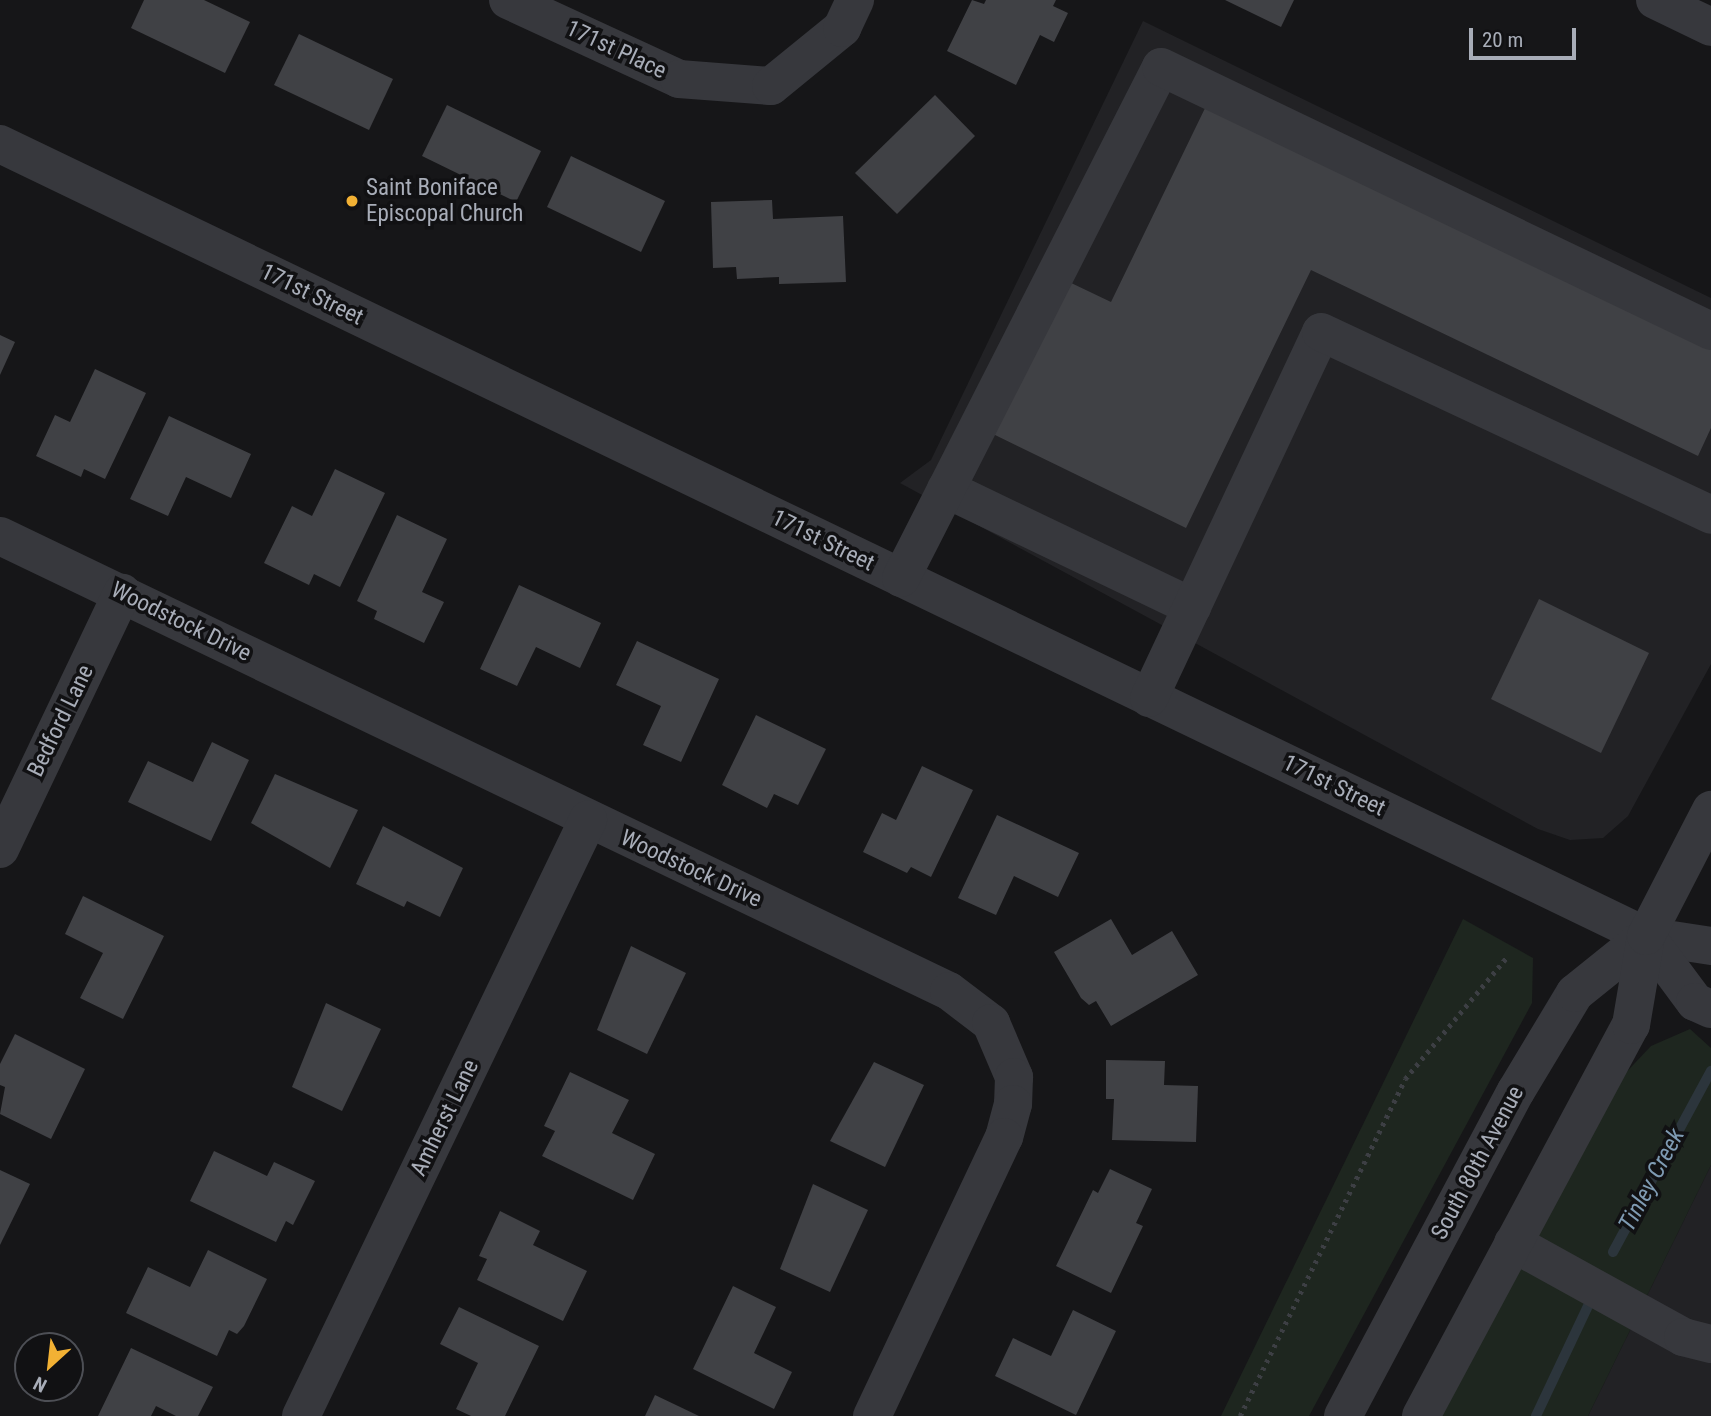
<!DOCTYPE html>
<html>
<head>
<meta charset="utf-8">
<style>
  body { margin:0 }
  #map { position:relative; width:1711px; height:1416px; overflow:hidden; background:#161618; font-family:"Roboto Condensed",sans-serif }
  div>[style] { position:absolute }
  .built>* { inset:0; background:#222225 }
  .green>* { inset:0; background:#1e261f }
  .stream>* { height:10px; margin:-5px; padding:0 5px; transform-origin:5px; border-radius:5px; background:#2c353c }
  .building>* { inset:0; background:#404145 }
  .path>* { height:4.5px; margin-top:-2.25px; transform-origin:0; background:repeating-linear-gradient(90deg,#3d3f44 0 3.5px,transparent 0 8.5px) }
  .minor>* { height:38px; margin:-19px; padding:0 19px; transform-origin:19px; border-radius:19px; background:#37383d }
  .dots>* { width:19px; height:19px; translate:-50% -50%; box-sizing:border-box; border:4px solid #111113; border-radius:50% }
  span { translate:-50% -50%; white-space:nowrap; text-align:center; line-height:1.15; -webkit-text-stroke:7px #111113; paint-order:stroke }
  .street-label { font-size:23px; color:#a8adb8 }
  .poi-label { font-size:23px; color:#a8adb8 }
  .left { translate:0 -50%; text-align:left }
  .water-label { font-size:24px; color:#7f9bb3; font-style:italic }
  .north { position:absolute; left:14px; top:1332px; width:70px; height:70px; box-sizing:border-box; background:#111113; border:2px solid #4d4f55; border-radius:50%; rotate:207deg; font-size:19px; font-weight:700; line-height:28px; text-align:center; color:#a8adb8 }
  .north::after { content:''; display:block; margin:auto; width:24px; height:32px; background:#f2b134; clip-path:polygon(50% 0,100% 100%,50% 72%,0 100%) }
  .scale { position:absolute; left:1469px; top:28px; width:107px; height:32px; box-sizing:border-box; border:4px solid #a8adb8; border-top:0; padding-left:9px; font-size:21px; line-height:24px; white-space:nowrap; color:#a8adb8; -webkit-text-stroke:5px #111113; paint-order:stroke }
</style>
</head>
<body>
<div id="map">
  <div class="built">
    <i style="clip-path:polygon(1143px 21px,1711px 298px,1711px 664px,1628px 816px,1603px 838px,1570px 840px,1538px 829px,900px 483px,931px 460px)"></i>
    <i style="clip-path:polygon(1711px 1165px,1711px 1416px,1588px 1416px)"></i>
  </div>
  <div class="green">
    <i style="clip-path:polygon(1463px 919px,1533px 958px,1532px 1003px,1309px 1416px,1221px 1416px)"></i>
    <i style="clip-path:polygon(1690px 1029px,1711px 1048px,1711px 1165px,1588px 1416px,1438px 1416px,1617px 1082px,1651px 1046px)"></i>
  </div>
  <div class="stream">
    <i style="left:1613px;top:1252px;width:206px;rotate:-61.6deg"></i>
    <i style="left:1536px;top:1416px;width:122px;rotate:-64.7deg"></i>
  </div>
  <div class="building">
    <i style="clip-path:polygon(144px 0,204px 0,250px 22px,225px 73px,131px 28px)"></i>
    <i style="clip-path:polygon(972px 0,984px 4px,986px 0,1056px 0,1053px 6px,1068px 13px,1054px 42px,1040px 35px,1016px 85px,947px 51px)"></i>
    <i style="clip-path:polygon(1225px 0,1294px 0,1281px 27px)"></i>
    <i style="clip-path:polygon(299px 34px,393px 79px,369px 130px,274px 85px)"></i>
    <i style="clip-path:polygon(935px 95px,975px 136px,897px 214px,855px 173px)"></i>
    <i style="clip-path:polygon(1208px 102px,1711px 346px,1711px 428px,1698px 456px,1311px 270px,1186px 528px,993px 434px,1067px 281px,1111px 302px)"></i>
    <i style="clip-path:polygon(447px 105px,541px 151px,516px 202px,422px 156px)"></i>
    <i style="clip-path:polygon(571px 156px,665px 201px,641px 252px,547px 207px)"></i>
    <i style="clip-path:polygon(772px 200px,773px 219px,843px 216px,846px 282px,779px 284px,779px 277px,737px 279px,736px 267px,713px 268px,711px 202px)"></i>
    <i style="clip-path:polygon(0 335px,15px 342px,0 375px)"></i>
    <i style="clip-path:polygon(95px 369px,146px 393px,105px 479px,84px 469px,81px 477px,36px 456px,55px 415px,70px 422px)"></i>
    <i style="clip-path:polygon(169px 416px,251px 454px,231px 498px,186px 477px,168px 516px,130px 499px)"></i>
    <i style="clip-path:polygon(335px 469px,385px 493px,340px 587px,314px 574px,309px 585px,264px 563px,292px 506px,312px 516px)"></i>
    <i style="clip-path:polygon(397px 515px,447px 539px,422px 592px,444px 602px,424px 643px,374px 619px,377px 611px,357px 601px)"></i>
    <i style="clip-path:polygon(519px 585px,601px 623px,580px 668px,536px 647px,517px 686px,480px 669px)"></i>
    <i style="clip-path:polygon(1539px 599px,1649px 653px,1601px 753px,1491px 699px)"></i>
    <i style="clip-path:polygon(637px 641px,719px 679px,681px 762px,643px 745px,661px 706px,616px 685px)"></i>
    <i style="clip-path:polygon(756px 715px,826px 749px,798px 805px,774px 794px,767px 808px,722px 785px)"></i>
    <i style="clip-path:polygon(212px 742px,249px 760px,211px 841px,128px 802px,148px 761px,193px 782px)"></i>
    <i style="clip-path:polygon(922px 766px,973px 790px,931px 877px,911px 867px,907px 873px,863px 852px,882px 813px,896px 820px)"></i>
    <i style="clip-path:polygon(275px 774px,358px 810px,330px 868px,251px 823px)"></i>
    <i style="clip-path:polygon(997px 815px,1079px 853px,1058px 897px,1014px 876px,996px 915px,958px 898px)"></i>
    <i style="clip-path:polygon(383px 826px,463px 868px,440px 917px,407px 901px,404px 907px,356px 884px)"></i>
    <i style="clip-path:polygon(83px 896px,164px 936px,123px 1019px,80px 998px,103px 953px,65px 934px)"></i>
    <i style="clip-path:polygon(1111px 919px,1132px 955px,1172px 931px,1198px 975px,1111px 1026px,1096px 1001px,1089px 1005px,1081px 998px,1054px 952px)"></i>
    <i style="clip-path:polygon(631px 946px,686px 973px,647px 1054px,597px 1030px)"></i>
    <i style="clip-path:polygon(326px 1003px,381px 1029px,342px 1111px,292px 1087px)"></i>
    <i style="clip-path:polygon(15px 1034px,85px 1069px,51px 1139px,0 1114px,5px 1087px,0 1085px,0 1064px)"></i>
    <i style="clip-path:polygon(1106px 1060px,1165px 1061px,1164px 1085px,1198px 1086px,1196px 1142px,1112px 1140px,1114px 1099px,1106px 1099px)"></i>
    <i style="clip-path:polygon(874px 1062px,924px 1085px,885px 1167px,830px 1141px)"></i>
    <i style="clip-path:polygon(570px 1072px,629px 1100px,612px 1133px,655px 1154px,633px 1200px,542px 1156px,555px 1131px,544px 1126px)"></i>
    <i style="clip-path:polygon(214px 1151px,267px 1176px,274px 1162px,315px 1181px,293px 1225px,286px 1221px,276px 1242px,190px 1201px)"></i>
    <i style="clip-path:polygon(1110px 1169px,1152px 1189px,1136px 1223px,1143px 1226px,1111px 1293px,1056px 1266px,1093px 1190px,1098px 1193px)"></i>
    <i style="clip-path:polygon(0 1170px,30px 1184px,0 1245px)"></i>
    <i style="clip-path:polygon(813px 1184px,868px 1210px,830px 1292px,780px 1269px)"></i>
    <i style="clip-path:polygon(500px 1211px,540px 1231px,533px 1245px,587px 1271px,563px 1321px,477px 1280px,487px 1259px,479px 1256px)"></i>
    <i style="clip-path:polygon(208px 1250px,267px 1279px,244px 1326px,237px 1334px,229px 1330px,217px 1356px,126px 1313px,148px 1267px,190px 1287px)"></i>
    <i style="clip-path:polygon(733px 1286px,776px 1307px,754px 1353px,792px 1372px,774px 1409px,693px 1369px)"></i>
    <i style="clip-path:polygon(459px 1307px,539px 1346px,505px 1416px,471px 1416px,456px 1409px,478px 1363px,440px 1344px)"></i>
    <i style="clip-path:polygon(1073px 1310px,1116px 1331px,1076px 1415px,995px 1376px,1013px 1338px,1051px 1356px)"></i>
    <i style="clip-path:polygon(131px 1348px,213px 1387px,198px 1416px,176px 1416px,156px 1406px,151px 1416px,98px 1416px)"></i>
    <i style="clip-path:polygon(655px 1395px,699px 1416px,645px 1416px)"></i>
  </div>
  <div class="path">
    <i style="left:1240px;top:1416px;width:375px;rotate:-63.9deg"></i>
    <i style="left:1405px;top:1079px;width:160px;rotate:-50.1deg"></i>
  </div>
  <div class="minor">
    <i style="left:508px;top:0;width:188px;rotate:24.8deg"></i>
    <i style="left:679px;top:79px;width:92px;rotate:4.4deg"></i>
    <i style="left:771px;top:86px;width:92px;rotate:-39.2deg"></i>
    <i style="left:842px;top:28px;width:31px;rotate:-65deg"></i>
    <i style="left:1655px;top:0;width:62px;rotate:25.7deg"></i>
    <i style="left:0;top:144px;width:1827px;rotate:25.7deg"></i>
    <i style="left:1646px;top:936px;width:66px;rotate:8.7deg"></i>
    <i style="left:946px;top:489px;width:273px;rotate:25.6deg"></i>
    <i style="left:0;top:536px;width:1052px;rotate:25.62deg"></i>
    <i style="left:949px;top:991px;width:53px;rotate:37.3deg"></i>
    <i style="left:991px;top:1023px;width:59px;rotate:66.9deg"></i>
    <i style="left:1014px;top:1077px;width:27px;rotate:92deg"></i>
    <i style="left:1013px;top:1104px;width:34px;rotate:105deg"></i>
    <i style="left:1004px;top:1137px;width:309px;rotate:115.3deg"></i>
    <i style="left:901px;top:578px;width:573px;rotate:-63.03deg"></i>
    <i style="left:1161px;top:67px;width:610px;rotate:25.64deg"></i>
    <i style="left:1149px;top:698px;width:404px;rotate:-64.8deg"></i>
    <i style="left:1321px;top:332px;width:431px;rotate:25.1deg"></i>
    <i style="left:0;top:849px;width:284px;rotate:-64.5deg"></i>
    <i style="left:1646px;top:936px;width:82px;rotate:53.4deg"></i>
    <i style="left:1695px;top:1002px;width:17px;rotate:24deg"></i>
    <i style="left:1513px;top:1243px;width:194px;rotate:28.9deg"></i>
    <i style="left:1683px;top:1337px;width:29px;rotate:14deg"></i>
    <i style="left:301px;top:1416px;width:662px;rotate:-64.29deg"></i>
    <i style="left:1343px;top:1416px;width:368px;rotate:-62deg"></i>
    <i style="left:1516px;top:1091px;width:114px;rotate:-59deg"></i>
    <i style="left:1575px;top:993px;width:91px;rotate:-38.8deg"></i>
    <i style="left:1421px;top:1416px;width:444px;rotate:-61.8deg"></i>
    <i style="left:1631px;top:1025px;width:90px;rotate:-80.4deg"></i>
    <i style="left:1646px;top:936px;width:142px;rotate:-62.7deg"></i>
  </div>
  <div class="dots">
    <i style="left:352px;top:201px;background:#f2b134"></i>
  </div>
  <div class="street-label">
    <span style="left:616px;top:50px;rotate:25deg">171st Place</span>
    <span style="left:312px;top:295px;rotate:26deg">171st Street</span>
    <span style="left:823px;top:541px;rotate:26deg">171st Street</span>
    <span style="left:181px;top:622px;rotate:26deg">Woodstock Drive</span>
    <span style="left:61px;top:721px;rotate:-64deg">Bedford Lane</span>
    <span style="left:1334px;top:786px;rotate:26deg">171st Street</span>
    <span style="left:691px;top:869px;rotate:25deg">Woodstock Drive</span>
    <span style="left:445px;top:1118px;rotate:-64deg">Amherst Lane</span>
    <span style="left:1478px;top:1163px;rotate:-62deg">South 80th Avenue</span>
  </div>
  <div class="poi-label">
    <span class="left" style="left:366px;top:201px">Saint Boniface<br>Episcopal Church</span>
  </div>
  <div class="water-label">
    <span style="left:1652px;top:1180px;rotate:-62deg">Tinley Creek</span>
  </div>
  <div class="north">N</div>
  <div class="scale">20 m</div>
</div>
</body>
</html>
